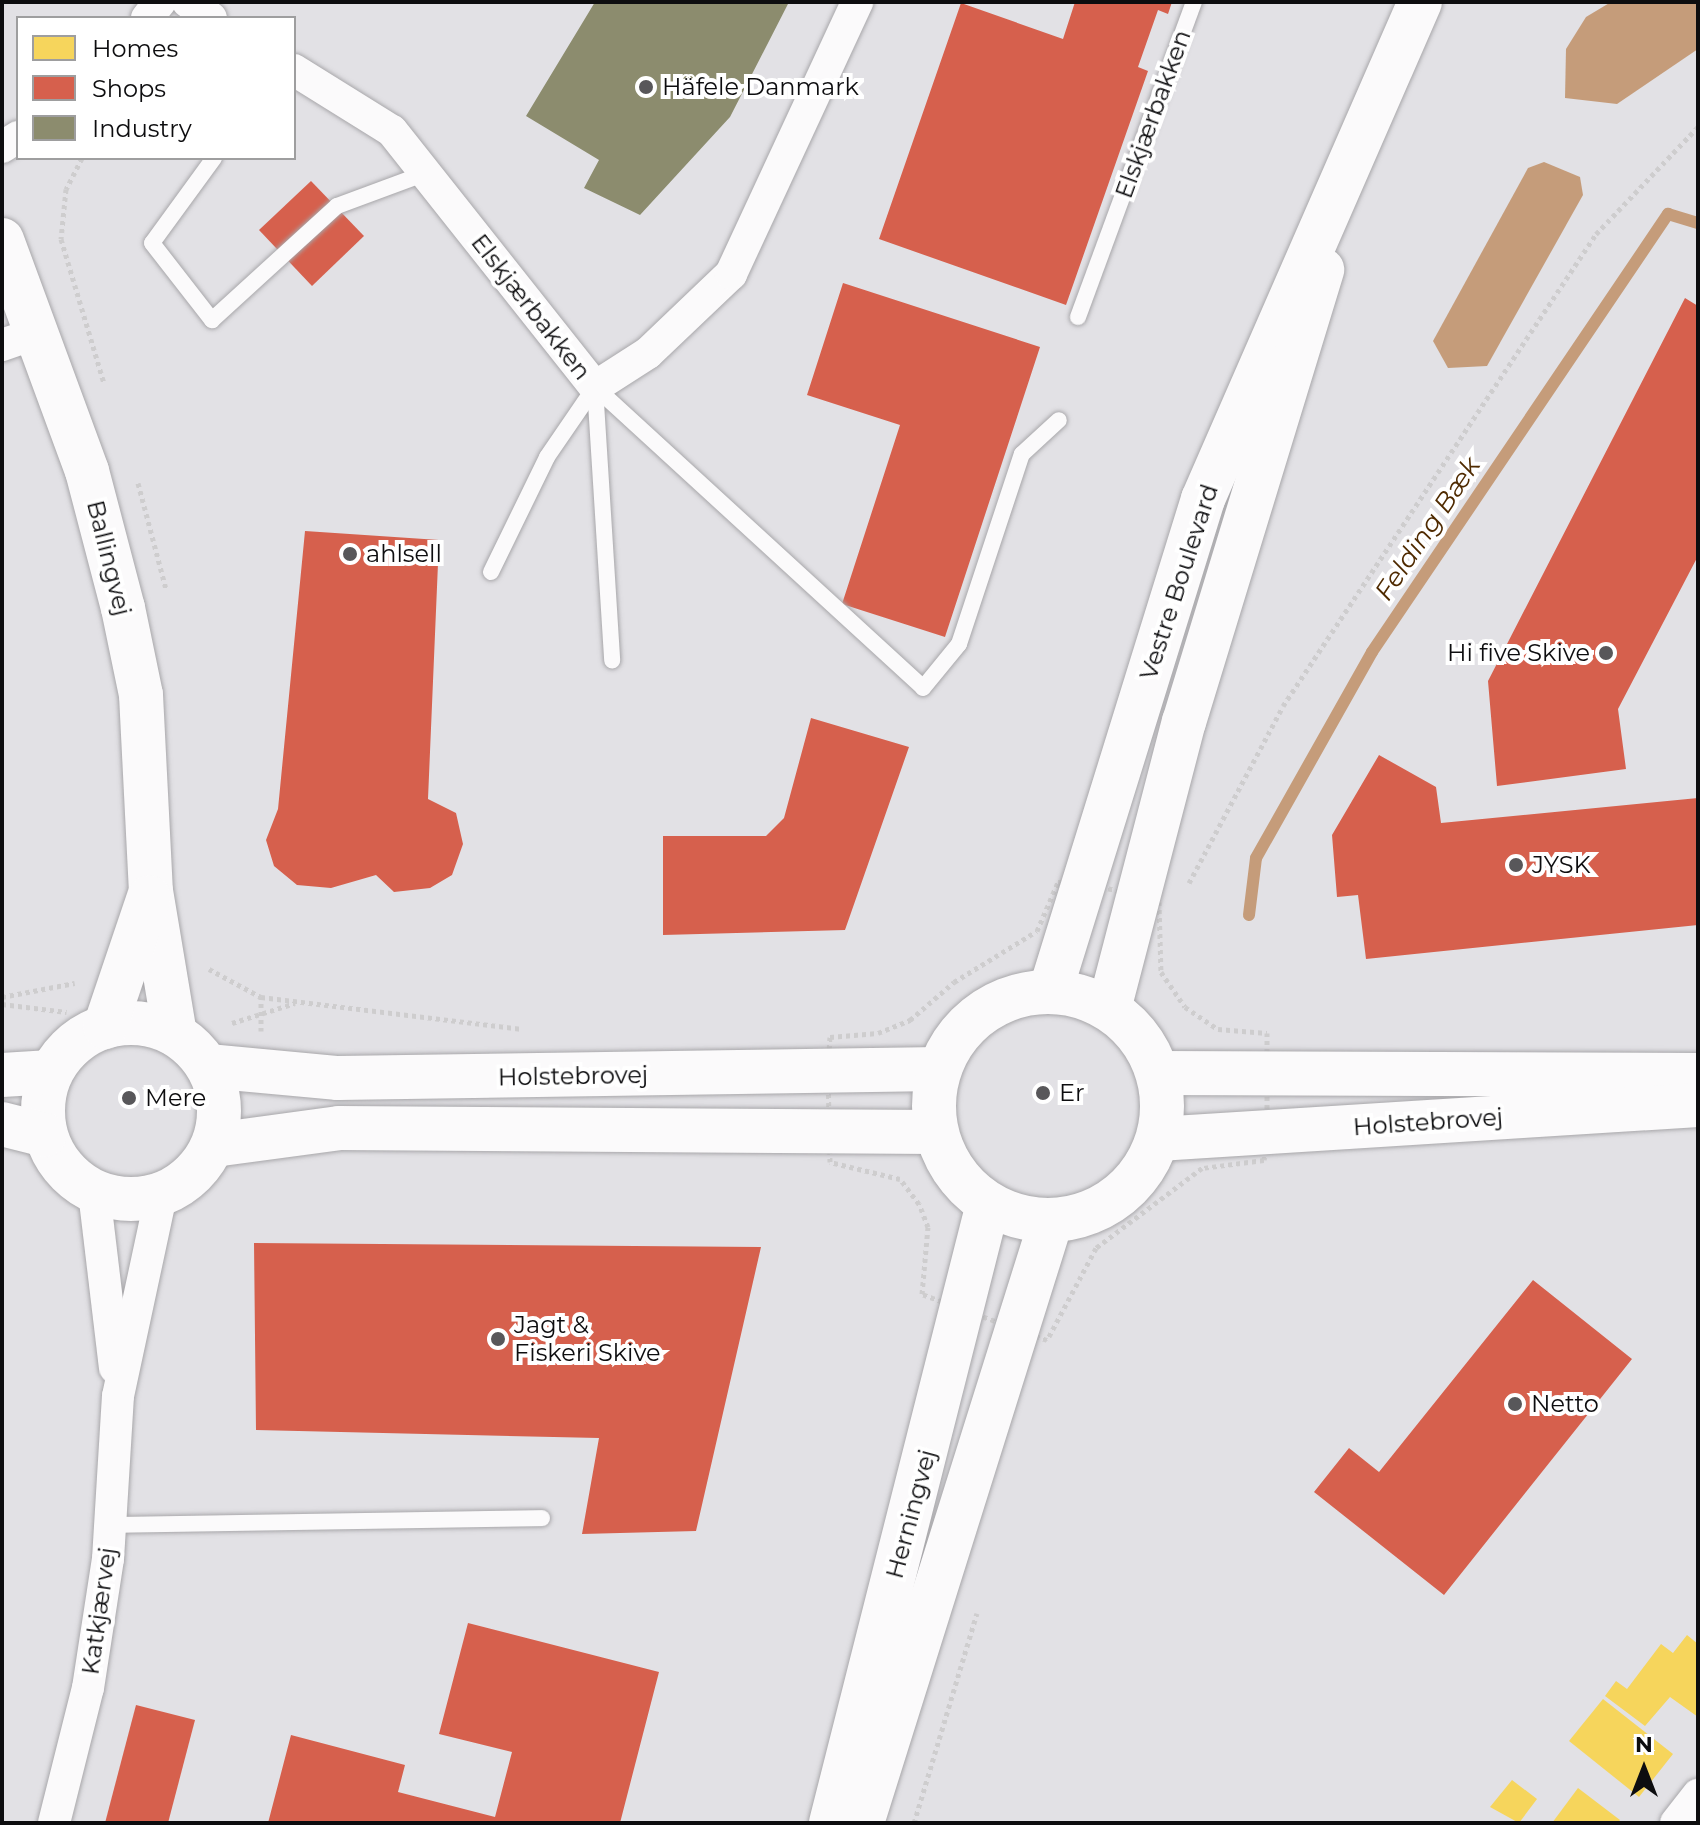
<!DOCTYPE html>
<html>
<head>
<meta charset="utf-8">
<style>
  body { margin:0 }
  #map { position:relative; width:1700px; height:1825px; overflow:hidden; background:#e2e1e5; font-family:Montserrat,sans-serif }
  div>[style] { position:absolute }
  .water>* { inset:0; background:#c59c7a }
  .homes>* { inset:0; background:#f6d55c }
  .shops>* { inset:0; background:#d6604d }
  .industry>* { inset:0; background:#8c8c6e }
  .stream>* { height:12px; margin:-6px; padding:0 6px; transform-origin:6px; border-radius:6px; background:#c59c7a }
  .path>* { height:5px; margin-top:-2.5px; transform-origin:0; background:repeating-linear-gradient(90deg,#cecdce 0 4px,transparent 0 8px) }
  .roads { filter:drop-shadow(0 0 2px #a8a7aa) drop-shadow(0 0 2px #a8a7aa) }
  .lane>* { height:16px; margin:-8px; padding:0 8px; transform-origin:8px; border-radius:8px; background:#fbfafb }
  .street>* { height:32px; margin:-16px; padding:0 16px; transform-origin:16px; border-radius:16px; background:#fbfafb }
  .secondary>* { height:44px; margin:-22px; padding:0 22px; transform-origin:22px; border-radius:22px; background:#fbfafb }
  .secondary>.ring { margin:-22px; padding:0; box-sizing:content-box; background:none; border:44px solid #fbfafb; border-radius:50% }
  .primary>* { height:44px; margin:-22px; padding:0 22px; transform-origin:22px; border-radius:22px; background:#fbfafb }
  .primary>.ring { margin:-22px; padding:0; box-sizing:content-box; background:none; border:44px solid #fbfafb; border-radius:50% }
  .dots>* { width:22px; height:22px; translate:-50% -50%; box-sizing:border-box; border:4px solid #fff; border-radius:50% }
  span { translate:-50% -50%; white-space:nowrap; text-align:center; line-height:1.15; -webkit-text-stroke:8px #fff; paint-order:stroke }
  .poi-label { font-size:24px; color:#0d0d0f }
  .left { translate:0 -50%; text-align:left }
  .right { translate:-100% -50%; text-align:right }
  .street-label { font-size:24px; color:#0d0d0f }
  .water-label { font-size:26px; color:#4f2a00; font-style:italic }
  .frame { position:absolute; inset:0; border:4px solid #0d0d0f; pointer-events:none }
  .legend { position:absolute; left:16px; top:16px; width:280px; height:144px; box-sizing:border-box; background:#fff; border:2px solid #9e9e9f; margin:0; padding:10px 14px; list-style:none; font-size:24px; color:#0d0d0f }
  .legend li { display:flex; align-items:center; gap:16px; height:40px }
  .legend b { width:40px; border:2px solid #9e9e9f }
  .north { position:absolute; left:1604px; top:1729px; width:80px; height:80px; -webkit-text-stroke:6px #fff; paint-order:stroke; rotate:0deg; font-size:22px; font-weight:700; line-height:32px; text-align:center; color:#0d0d0f }
  .north::after { content:''; display:block; margin:auto; width:28px; height:36px; background:#0d0d0f; clip-path:polygon(50% 0,100% 100%,50% 72%,0 100%) }
</style>
</head>
<body>
<div id="map">
  <div class="water">
    <i style="clip-path:polygon(1611px 2px,1698px 2px,1698px 49px,1617px 104px,1565px 98px,1566px 49px,1586px 17px)"></i>
    <i style="clip-path:polygon(1544px 162px,1580px 177px,1583px 195px,1487px 366px,1448px 368px,1433px 341px,1528px 168px)"></i>
  </div>
  <div class="homes">
    <i style="clip-path:polygon(1687px 1635px,1698px 1644px,1698px 1717px,1670px 1697px,1645px 1726px,1605px 1696px,1616px 1681px,1627px 1689px,1661px 1644px,1673px 1653px)"></i>
    <i style="clip-path:polygon(1603px 1699px,1673px 1754px,1639px 1797px,1569px 1741px)"></i>
    <i style="clip-path:polygon(1512px 1780px,1537px 1799px,1519px 1823px,1490px 1807px)"></i>
    <i style="clip-path:polygon(1578px 1788px,1620px 1820px,1618px 1823px,1552px 1823px)"></i>
  </div>
  <div class="shops">
    <i style="clip-path:polygon(1075px 2px,1172px 2px,1168px 14px,1158px 10px,1138px 67px,1148px 71px,1066px 305px,879px 239px,961px 3px,1063px 39px)"></i>
    <i style="clip-path:polygon(311px 181px,364px 236px,312px 286px,259px 230px)"></i>
    <i style="clip-path:polygon(843px 283px,1040px 347px,945px 637px,842px 604px,900px 425px,807px 395px)"></i>
    <i style="clip-path:polygon(1685px 298px,1698px 306px,1698px 556px,1618px 709px,1626px 769px,1497px 786px,1488px 681px)"></i>
    <i style="clip-path:polygon(305px 531px,439px 540px,428px 799px,456px 813px,463px 844px,452px 875px,430px 888px,394px 892px,376px 875px,331px 888px,297px 885px,274px 866px,266px 840px,278px 809px)"></i>
    <i style="clip-path:polygon(811px 718px,909px 747px,845px 930px,663px 935px,663px 836px,766px 836px,784px 818px)"></i>
    <i style="clip-path:polygon(1379px 755px,1436px 787px,1441px 823px,1698px 798px,1698px 925px,1366px 959px,1358px 895px,1337px 897px,1332px 835px)"></i>
    <i style="clip-path:polygon(254px 1243px,761px 1247px,696px 1531px,582px 1534px,599px 1438px,256px 1430px)"></i>
    <i style="clip-path:polygon(1533px 1280px,1632px 1359px,1444px 1595px,1314px 1492px,1349px 1448px,1379px 1472px)"></i>
    <i style="clip-path:polygon(468px 1623px,659px 1672px,620px 1823px,268px 1823px,291px 1735px,405px 1765px,398px 1792px,495px 1817px,512px 1752px,439px 1734px)"></i>
    <i style="clip-path:polygon(136px 1705px,195px 1720px,168px 1823px,105px 1823px)"></i>
  </div>
  <div class="industry">
    <i style="clip-path:polygon(595px 2px,789px 2px,730px 117px,640px 215px,584px 188px,599px 160px,526px 116px)"></i>
  </div>
  <div class="stream">
    <i style="left:1249px;top:915px;width:57px;rotate:-83deg"></i>
    <i style="left:1256px;top:858px;width:236px;rotate:-60.6deg"></i>
    <i style="left:1372px;top:652px;width:529px;rotate:-55.95deg"></i>
    <i style="left:1668px;top:214px;width:31px;rotate:17deg"></i>
  </div>
  <div class="path">
    <i style="left:82px;top:158px;width:35px;rotate:117deg"></i>
    <i style="left:66px;top:189px;width:50px;rotate:95.7deg"></i>
    <i style="left:61px;top:239px;width:150px;rotate:73.4deg"></i>
    <i style="left:138px;top:483px;width:110px;rotate:75.2deg"></i>
    <i style="left:1058px;top:882px;width:27px"></i>
    <i style="left:1085px;top:882px;width:77px;rotate:15.1deg"></i>
    <i style="left:1159px;top:902px;width:70px;rotate:88.4deg"></i>
    <i style="left:1161px;top:972px;width:42px;rotate:55.6deg"></i>
    <i style="left:1185px;top:1007px;width:40px;rotate:34deg"></i>
    <i style="left:1218px;top:1029px;width:49px;rotate:4.7deg"></i>
    <i style="left:1267px;top:1033px;width:100px;rotate:90deg"></i>
    <i style="left:1267px;top:1133px;width:27px;rotate:96deg"></i>
    <i style="left:1264px;top:1160px;width:63px;rotate:172.6deg"></i>
    <i style="left:1202px;top:1168px;width:133px;rotate:143deg"></i>
    <i style="left:1096px;top:1248px;width:104px;rotate:118deg"></i>
    <i style="left:1047px;top:1340px;width:133px;rotate:-159.8deg"></i>
    <i style="left:922px;top:1294px;width:67px;rotate:-84.9deg"></i>
    <i style="left:928px;top:1227px;width:25px;rotate:-111deg"></i>
    <i style="left:919px;top:1204px;width:31px;rotate:-127deg"></i>
    <i style="left:900px;top:1179px;width:72px;rotate:-166.3deg"></i>
    <i style="left:830px;top:1162px;width:89px;rotate:-91.3deg"></i>
    <i style="left:828px;top:1073px;width:36px;rotate:-87deg"></i>
    <i style="left:830px;top:1037px;width:48px;rotate:-4.8deg"></i>
    <i style="left:878px;top:1033px;width:35px;rotate:-22deg"></i>
    <i style="left:910px;top:1020px;width:58px;rotate:-40.8deg"></i>
    <i style="left:954px;top:982px;width:97px;rotate:-31.6deg"></i>
    <i style="left:1037px;top:931px;width:53px;rotate:-66.8deg"></i>
    <i style="left:1189px;top:883px;width:200px;rotate:-62deg"></i>
    <i style="left:1283px;top:706px;width:566px;rotate:-56.45deg"></i>
    <i style="left:1596px;top:234px;width:148px;rotate:-46.4deg"></i>
    <i style="left:209px;top:969px;width:59px;rotate:28.3deg"></i>
    <i style="left:261px;top:997px;width:263px;rotate:7deg"></i>
    <i style="left:2px;top:997px;width:74px;rotate:-10.9deg"></i>
    <i style="left:2px;top:1004px;width:65px;rotate:7deg"></i>
    <i style="left:232px;top:1023px;width:66px;rotate:-17.6deg"></i>
    <i style="left:261px;top:1031px;width:34px;rotate:-90deg"></i>
    <i style="left:914px;top:1823px;width:219px;rotate:-73.3deg"></i>
  </div>
  <div class="roads">
    <div class="lane">
      <i style="left:214px;top:158px;width:105px;rotate:126.1deg"></i>
      <i style="left:152px;top:243px;width:98px;rotate:52.1deg"></i>
      <i style="left:212px;top:320px;width:169px;rotate:-42.4deg"></i>
      <i style="left:337px;top:206px;width:95px;rotate:-20.3deg"></i>
      <i style="left:1078px;top:317px;width:336px;rotate:-69.8deg"></i>
      <i style="left:595px;top:387px;width:445px;rotate:42.5deg"></i>
      <i style="left:923px;top:688px;width:57px;rotate:-50.7deg"></i>
      <i style="left:959px;top:644px;width:200px;rotate:-71.7deg"></i>
      <i style="left:1022px;top:454px;width:50px;rotate:-42.6deg"></i>
      <i style="left:491px;top:572px;width:128px;rotate:-64deg"></i>
      <i style="left:547px;top:457px;width:85px;rotate:-55.6deg"></i>
      <i style="left:595px;top:387px;width:274px;rotate:86.4deg"></i>
      <i style="left:110px;top:1525px;width:432px;rotate:-0.9deg"></i>
    </div>
    <div class="street">
      <i style="left:188px;top:2px;width:28px;rotate:35deg"></i>
      <i style="left:147px;top:18px;width:21px;rotate:-51deg"></i>
      <i style="left:294px;top:70px;width:115px;rotate:31.9deg"></i>
      <i style="left:392px;top:131px;width:327px;rotate:51.6deg"></i>
      <i style="left:595px;top:387px;width:63px;rotate:-32.7deg"></i>
      <i style="left:648px;top:353px;width:115px;rotate:-43.6deg"></i>
      <i style="left:731px;top:274px;width:300px;rotate:-65.1deg"></i>
      <i style="left:2px;top:147px;width:19px;rotate:-32deg"></i>
      <i style="left:2px;top:345px;width:34px;rotate:-19deg"></i>
      <i style="left:94px;top:1192px;width:177px;rotate:83.2deg"></i>
      <i style="left:54px;top:1823px;width:139px;rotate:-75.9deg"></i>
      <i style="left:88px;top:1688px;width:131px;rotate:-81.2deg"></i>
      <i style="left:108px;top:1559px;width:163px;rotate:-86.5deg"></i>
      <i style="left:118px;top:1396px;width:206px;rotate:-77.9deg"></i>
      <i style="left:1676px;top:1823px;width:36px;rotate:-52deg"></i>
    </div>
    <div class="secondary">
      <i style="left:2px;top:240px;width:246px;rotate:69.8deg"></i>
      <i style="left:87px;top:471px;width:142px;rotate:75.3deg"></i>
      <i style="left:123px;top:608px;width:89px;rotate:78.3deg"></i>
      <i style="left:141px;top:695px;width:196px;rotate:87.1deg"></i>
      <i style="left:151px;top:891px;width:145px;rotate:80.5deg"></i>
      <i class="ring" style="left:43px;top:1023px;width:132px;height:132px"></i>
      <i style="left:105px;top:1027px;width:137px;rotate:-71.3deg"></i>
      <i style="left:208px;top:1066px;width:131px;rotate:5.3deg"></i>
      <i style="left:338px;top:1078px;width:601px;rotate:-0.86deg"></i>
      <i style="left:1158px;top:1073px;width:540px;rotate:0.21deg"></i>
      <i style="left:2px;top:1075px;width:49px;rotate:-3.5deg"></i>
      <i style="left:2px;top:1124px;width:44px;rotate:14.3deg"></i>
      <i style="left:1158px;top:1139px;width:541px;rotate:-3.6deg"></i>
      <i style="left:214px;top:1145px;width:126px;rotate:-7.7deg"></i>
      <i style="left:339px;top:1128px;width:597px;rotate:0.38deg"></i>
    </div>
    <div class="primary">
      <i class="ring" style="left:934px;top:992px;width:184px;height:184px"></i>
      <i style="left:1050px;top:992px;width:516px;rotate:-72.76deg"></i>
      <i style="left:1203px;top:499px;width:542px;rotate:-66.41deg"></i>
      <i style="left:1109px;top:1009px;width:297px;rotate:-75.4deg"></i>
      <i style="left:1184px;top:722px;width:473px;rotate:-73deg"></i>
      <i style="left:831px;top:1823px;width:639px;rotate:-75.77deg"></i>
      <i style="left:862px;top:1823px;width:631px;rotate:-72.57deg"></i>
    </div>
  </div>
  <div class="dots">
    <i style="left:646px;top:87px;background:#58575a"></i>
    <i style="left:350px;top:554px;background:#58575a"></i>
    <i style="left:1606px;top:653px;background:#58575a"></i>
    <i style="left:1516px;top:865px;background:#58575a"></i>
    <i style="left:1043px;top:1093px;background:#58575a"></i>
    <i style="left:129px;top:1098px;background:#58575a"></i>
    <i style="left:498px;top:1339px;background:#58575a"></i>
    <i style="left:1515px;top:1404px;background:#58575a"></i>
  </div>
  <div class="poi-label">
    <span class="left" style="left:662px;top:87px">Häfele Danmark</span>
    <span class="left" style="left:366px;top:554px">ahlsell</span>
    <span class="right" style="left:1590px;top:653px">Hi five Skive</span>
    <span class="left" style="left:1532px;top:865px">JYSK</span>
    <span class="left" style="left:1059px;top:1093px">Er</span>
    <span class="left" style="left:145px;top:1098px">Mere</span>
    <span class="left" style="left:514px;top:1339px">Jagt &amp;<br>Fiskeri Skive</span>
    <span class="left" style="left:1531px;top:1404px">Netto</span>
  </div>
  <div class="street-label">
    <span style="left:1153px;top:114px;rotate:-70deg">Elskjærbakken</span>
    <span style="left:531px;top:307px;rotate:52deg">Elskjærbakken</span>
    <span style="left:109px;top:558px;rotate:76deg">Ballingvej</span>
    <span style="left:1179px;top:582px;rotate:-72deg">Vestre Boulevard</span>
    <span style="left:573px;top:1076px;rotate:-1deg">Holstebrovej</span>
    <span style="left:1428px;top:1122px;rotate:-4deg">Holstebrovej</span>
    <span style="left:911px;top:1514px;rotate:-75deg">Herningvej</span>
    <span style="left:99px;top:1611px;rotate:-82deg">Katkjærvej</span>
  </div>
  <div class="water-label">
    <span style="left:1428px;top:529px;rotate:-56deg">Felding Bæk</span>
  </div>
  <div class="frame"></div>
  <ul class="legend">
  <li><b style="height:22px;background:#f6d55c"></b>Homes</li>
  <li><b style="height:22px;background:#d6604d"></b>Shops</li>
  <li><b style="height:22px;background:#8c8c6e"></b>Industry</li>
  </ul>
  <div class="north">N</div>
</div>
</body>
</html>
